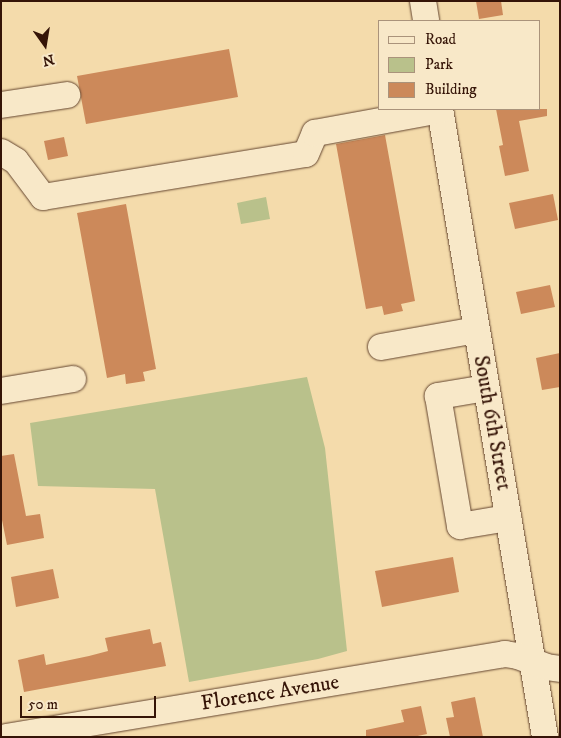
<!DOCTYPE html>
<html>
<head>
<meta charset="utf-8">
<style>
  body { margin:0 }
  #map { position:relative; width:561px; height:738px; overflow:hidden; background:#f4dbab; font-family:"IM FELL DW Pica",serif }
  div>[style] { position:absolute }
  .green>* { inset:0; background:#b9c18b }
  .building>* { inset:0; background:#cc895a }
  .roads { filter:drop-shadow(0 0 1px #654630) drop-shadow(0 0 1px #654630) }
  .minor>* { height:26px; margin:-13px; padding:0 13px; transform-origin:13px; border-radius:13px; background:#f8e8c8 }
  span { translate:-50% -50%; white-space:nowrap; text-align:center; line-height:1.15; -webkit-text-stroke:4.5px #f8e8c8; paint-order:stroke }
  .street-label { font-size:21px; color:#351407 }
  .frame { position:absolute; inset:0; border:2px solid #351407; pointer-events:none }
  .legend { position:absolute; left:378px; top:20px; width:162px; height:90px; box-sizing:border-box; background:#f8e8c8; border:1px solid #aa937b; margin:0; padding:6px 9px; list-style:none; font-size:15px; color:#351407 }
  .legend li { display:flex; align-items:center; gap:10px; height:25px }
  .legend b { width:25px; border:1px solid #aa937b }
  .north { position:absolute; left:20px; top:20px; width:50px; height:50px; -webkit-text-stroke:4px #f8e8c8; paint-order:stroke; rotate:167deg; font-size:14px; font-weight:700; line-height:20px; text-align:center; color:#351407 }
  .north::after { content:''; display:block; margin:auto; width:18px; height:22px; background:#351407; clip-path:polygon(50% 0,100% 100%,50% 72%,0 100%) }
  .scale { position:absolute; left:20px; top:696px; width:136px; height:22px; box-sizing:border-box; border:2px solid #351407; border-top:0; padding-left:6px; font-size:15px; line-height:18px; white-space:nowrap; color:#351407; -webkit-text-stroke:4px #f8e8c8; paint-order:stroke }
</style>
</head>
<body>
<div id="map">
  <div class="green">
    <i style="clip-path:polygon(266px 197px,270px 219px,241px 224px,237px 203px)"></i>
    <i style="clip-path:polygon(307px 377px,325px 448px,347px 651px,318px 659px,189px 682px,155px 489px,38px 486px,30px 423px)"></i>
  </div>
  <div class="building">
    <i style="clip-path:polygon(476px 1px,501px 1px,503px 15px,479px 19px)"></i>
    <i style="clip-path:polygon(229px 49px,238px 97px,86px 124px,77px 76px)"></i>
    <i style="clip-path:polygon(496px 109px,547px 109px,547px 116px,519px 121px,529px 171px,505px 176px,499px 146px,503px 145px)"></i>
    <i style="clip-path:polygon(385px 135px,415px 301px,401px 304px,403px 311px,384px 315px,382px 306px,366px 309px,336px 144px)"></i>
    <i style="clip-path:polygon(64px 137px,68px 156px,48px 160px,44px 141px)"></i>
    <i style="clip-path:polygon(553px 194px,558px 220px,515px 229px,509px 203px)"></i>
    <i style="clip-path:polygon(126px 204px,156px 369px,143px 372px,145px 381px,126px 384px,125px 374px,107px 378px,77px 213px)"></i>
    <i style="clip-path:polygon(550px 285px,555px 307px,521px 314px,516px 292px)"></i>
    <i style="clip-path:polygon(560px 353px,560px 387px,542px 390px,536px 358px)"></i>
    <i style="clip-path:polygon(14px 454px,26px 516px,40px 514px,44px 538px,7px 545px,1px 515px,1px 456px)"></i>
    <i style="clip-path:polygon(453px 557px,459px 592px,382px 607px,375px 571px)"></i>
    <i style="clip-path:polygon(53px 569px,59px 598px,16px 607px,11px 577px)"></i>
    <i style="clip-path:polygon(150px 629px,153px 644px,161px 642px,166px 666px,24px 692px,18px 660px,44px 654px,46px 665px,89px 656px,108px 651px,105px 638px)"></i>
    <i style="clip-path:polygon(475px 697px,483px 737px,450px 737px,446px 718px,454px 717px,451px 702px)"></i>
    <i style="clip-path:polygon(421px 706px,427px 734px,413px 737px,366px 737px,366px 730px,404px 722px,401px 710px)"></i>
  </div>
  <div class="roads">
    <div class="minor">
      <i style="left:423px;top:1px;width:20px;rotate:81deg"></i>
      <i style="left:1px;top:105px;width:67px;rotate:-8.6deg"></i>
      <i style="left:440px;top:109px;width:637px;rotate:80.51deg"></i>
      <i style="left:1px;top:152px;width:17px;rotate:31deg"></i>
      <i style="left:16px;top:161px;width:45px;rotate:53.1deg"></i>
      <i style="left:43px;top:197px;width:266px;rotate:-9.3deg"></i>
      <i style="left:306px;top:154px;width:23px;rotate:-67deg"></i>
      <i style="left:315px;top:133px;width:127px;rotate:-10.4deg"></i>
      <i style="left:381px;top:347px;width:97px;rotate:-10.1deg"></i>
      <i style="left:486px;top:388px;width:49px;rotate:170.5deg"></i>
      <i style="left:438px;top:396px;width:132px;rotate:80.4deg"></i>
      <i style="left:460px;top:526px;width:49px;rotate:-9.5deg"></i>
      <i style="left:1px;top:391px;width:73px;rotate:-9.5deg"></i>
      <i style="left:6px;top:737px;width:506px;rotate:-9.44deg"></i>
      <i style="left:505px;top:654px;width:13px;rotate:9deg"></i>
      <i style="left:518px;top:656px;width:30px;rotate:21deg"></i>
      <i style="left:546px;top:667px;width:14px;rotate:8deg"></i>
    </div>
  </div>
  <div class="street-label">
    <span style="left:492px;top:423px;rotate:80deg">South 6th Street</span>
    <span style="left:270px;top:693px;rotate:-9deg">Florence Avenue</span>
  </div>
  <div class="frame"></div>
  <ul class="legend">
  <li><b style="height:6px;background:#f8e8c8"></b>Road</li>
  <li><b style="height:14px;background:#b9c18b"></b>Park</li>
  <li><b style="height:14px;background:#cc895a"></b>Building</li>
  </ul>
  <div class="north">N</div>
  <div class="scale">50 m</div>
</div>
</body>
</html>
